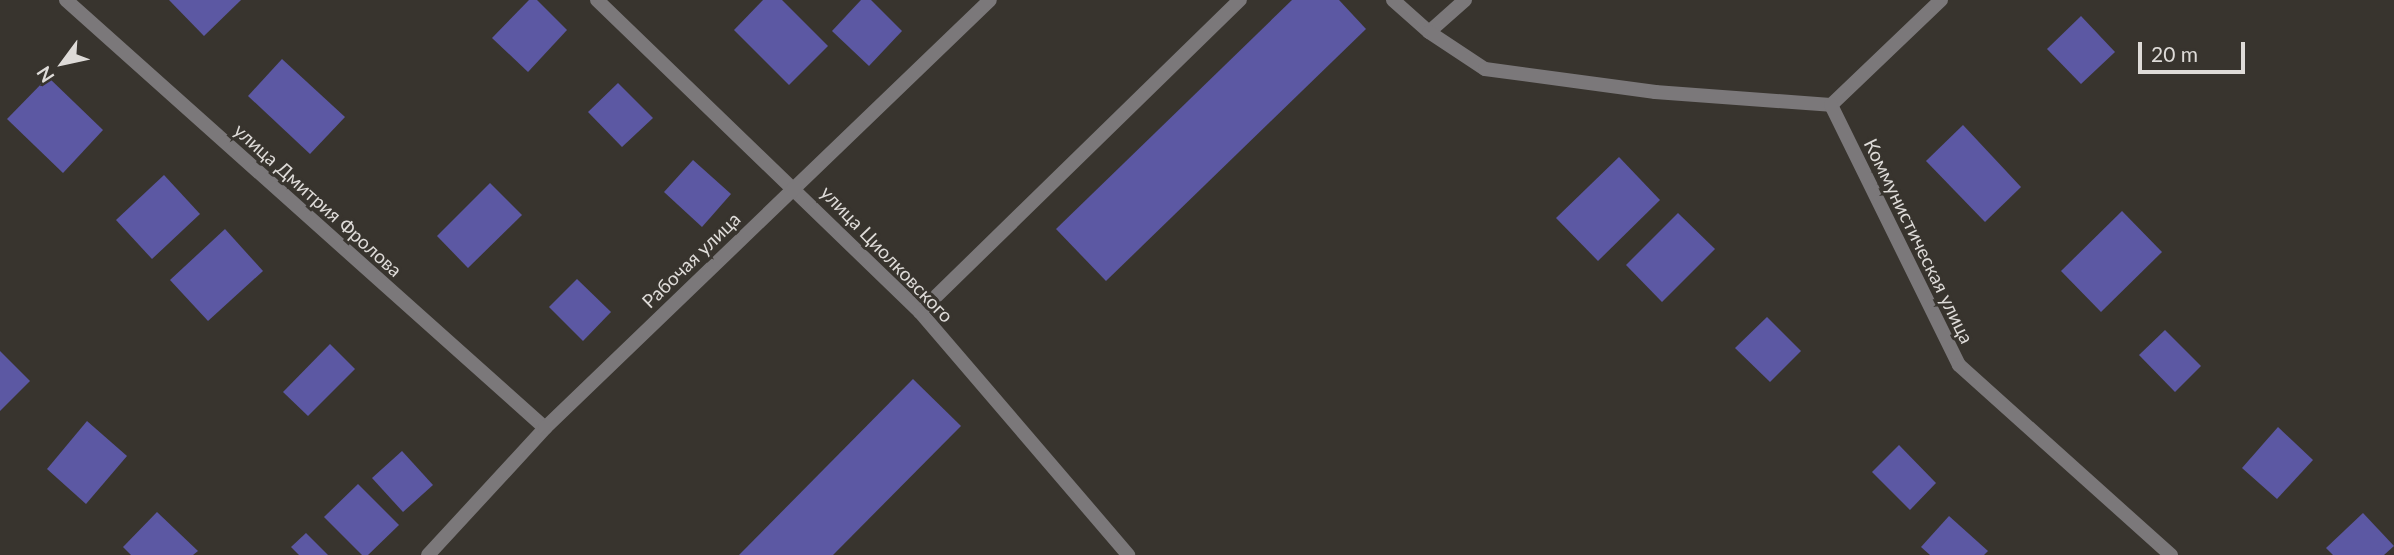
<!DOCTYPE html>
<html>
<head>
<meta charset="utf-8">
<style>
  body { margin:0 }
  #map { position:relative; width:2394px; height:555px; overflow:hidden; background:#38342e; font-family:Lato,sans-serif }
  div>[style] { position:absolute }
  .building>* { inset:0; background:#5c58a3 }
  .lane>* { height:14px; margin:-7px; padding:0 7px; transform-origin:7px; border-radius:7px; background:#7b787a }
  .street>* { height:14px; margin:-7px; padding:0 7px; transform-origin:7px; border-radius:7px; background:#7b787a }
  span { translate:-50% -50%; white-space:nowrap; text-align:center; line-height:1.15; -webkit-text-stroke:6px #38342e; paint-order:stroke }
  .street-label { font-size:19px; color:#dedbd8 }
  .north { position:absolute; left:28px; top:28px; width:70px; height:70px; -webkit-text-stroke:5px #38342e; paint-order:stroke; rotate:237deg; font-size:19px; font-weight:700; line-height:28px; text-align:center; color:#dedbd8 }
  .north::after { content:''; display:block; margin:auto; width:24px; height:32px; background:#dedbd8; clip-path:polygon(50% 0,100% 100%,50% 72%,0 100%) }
  .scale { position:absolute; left:2138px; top:42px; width:107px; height:32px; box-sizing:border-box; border:4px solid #dedbd8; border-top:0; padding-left:9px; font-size:21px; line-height:24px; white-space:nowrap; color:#dedbd8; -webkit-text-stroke:5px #38342e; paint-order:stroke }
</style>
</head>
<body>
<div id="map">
  <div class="building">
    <i style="clip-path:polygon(169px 0,241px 0,204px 36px)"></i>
    <i style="clip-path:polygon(529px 0,537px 0,567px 30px,528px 72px,492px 38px)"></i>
    <i style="clip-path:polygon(763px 0,782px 0,828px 46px,789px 85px,734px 30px)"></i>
    <i style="clip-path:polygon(861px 0,871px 0,902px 31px,869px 66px,832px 31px)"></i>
    <i style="clip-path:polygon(1292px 0,1339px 0,1366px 29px,1106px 281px,1056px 229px)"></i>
    <i style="clip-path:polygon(2081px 16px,2115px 52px,2081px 84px,2047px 49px)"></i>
    <i style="clip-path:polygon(282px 59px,345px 117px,310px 154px,248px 96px)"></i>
    <i style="clip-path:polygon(48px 77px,103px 130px,63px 173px,7px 119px)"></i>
    <i style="clip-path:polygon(618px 83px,653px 118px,622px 147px,588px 112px)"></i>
    <i style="clip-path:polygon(1963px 125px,2021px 187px,1985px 222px,1926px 161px)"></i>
    <i style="clip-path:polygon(1619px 157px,1660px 200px,1598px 261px,1556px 218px)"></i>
    <i style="clip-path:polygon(693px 160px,731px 194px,702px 227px,664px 192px)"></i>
    <i style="clip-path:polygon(164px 175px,200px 214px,152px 259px,116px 220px)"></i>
    <i style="clip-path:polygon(490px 183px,522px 215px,468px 268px,437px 236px)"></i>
    <i style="clip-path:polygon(2122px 211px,2162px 252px,2101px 312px,2061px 271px)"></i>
    <i style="clip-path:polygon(1678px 213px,1715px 249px,1662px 302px,1626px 265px)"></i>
    <i style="clip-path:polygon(225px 229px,263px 271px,208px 321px,170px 280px)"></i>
    <i style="clip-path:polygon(577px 279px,611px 312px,583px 341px,549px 307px)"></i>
    <i style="clip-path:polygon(1767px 317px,1801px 351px,1770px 382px,1735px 348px)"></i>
    <i style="clip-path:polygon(2165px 330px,2201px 366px,2175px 392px,2139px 355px)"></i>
    <i style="clip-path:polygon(330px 344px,355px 369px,308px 416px,283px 392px)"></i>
    <i style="clip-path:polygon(0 351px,30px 381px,0 411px)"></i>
    <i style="clip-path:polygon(913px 379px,961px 426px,833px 555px,739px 555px)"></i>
    <i style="clip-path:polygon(87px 421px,127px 456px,86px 504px,47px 469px)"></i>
    <i style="clip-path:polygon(2278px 427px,2313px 460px,2277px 499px,2242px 468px)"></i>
    <i style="clip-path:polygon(1899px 445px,1936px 483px,1910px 510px,1872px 472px)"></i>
    <i style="clip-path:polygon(402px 451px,433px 485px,403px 512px,372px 478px)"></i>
    <i style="clip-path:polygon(358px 484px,399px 525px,368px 555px,362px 555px,324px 517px)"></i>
    <i style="clip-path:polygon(157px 512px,198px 551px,193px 555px,131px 555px,123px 547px)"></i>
    <i style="clip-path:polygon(2363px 513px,2394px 546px,2384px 555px,2333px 555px,2326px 548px)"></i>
    <i style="clip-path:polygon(1949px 516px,1988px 551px,1984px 555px,1930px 555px,1921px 547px)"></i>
    <i style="clip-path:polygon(306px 533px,328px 555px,299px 555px,291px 547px)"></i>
  </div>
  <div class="lane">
    <i style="left:1393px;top:0;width:48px;rotate:41.6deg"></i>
    <i style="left:1465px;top:0;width:48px;rotate:138.4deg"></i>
    <i style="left:1429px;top:32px;width:67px;rotate:33.5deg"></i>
    <i style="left:1485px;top:69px;width:172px;rotate:7.7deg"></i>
    <i style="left:1655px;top:92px;width:176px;rotate:4.2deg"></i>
    <i style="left:920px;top:312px;width:447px;rotate:-44.3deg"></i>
  </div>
  <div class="street">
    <i style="left:66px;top:0;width:642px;rotate:41.78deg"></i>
    <i style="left:597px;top:0;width:449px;rotate:44deg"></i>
    <i style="left:920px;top:312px;width:320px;rotate:49.4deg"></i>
    <i style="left:1941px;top:0;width:152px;rotate:136.3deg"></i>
    <i style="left:1831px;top:105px;width:290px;rotate:63.8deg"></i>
    <i style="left:1959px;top:365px;width:285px;rotate:41.9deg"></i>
    <i style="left:428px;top:555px;width:173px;rotate:-47.3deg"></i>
    <i style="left:545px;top:428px;width:617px;rotate:-43.88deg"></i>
  </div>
  <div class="street-label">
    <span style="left:318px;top:200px;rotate:42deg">улица Дмитрия Фролова</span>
    <span style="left:1919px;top:241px;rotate:64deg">Коммунистическая улица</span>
    <span style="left:887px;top:254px;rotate:46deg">улица Циолковского</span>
    <span style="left:691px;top:260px;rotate:-44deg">Рабочая улица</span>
  </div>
  <div class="north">N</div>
  <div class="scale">20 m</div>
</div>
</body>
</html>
